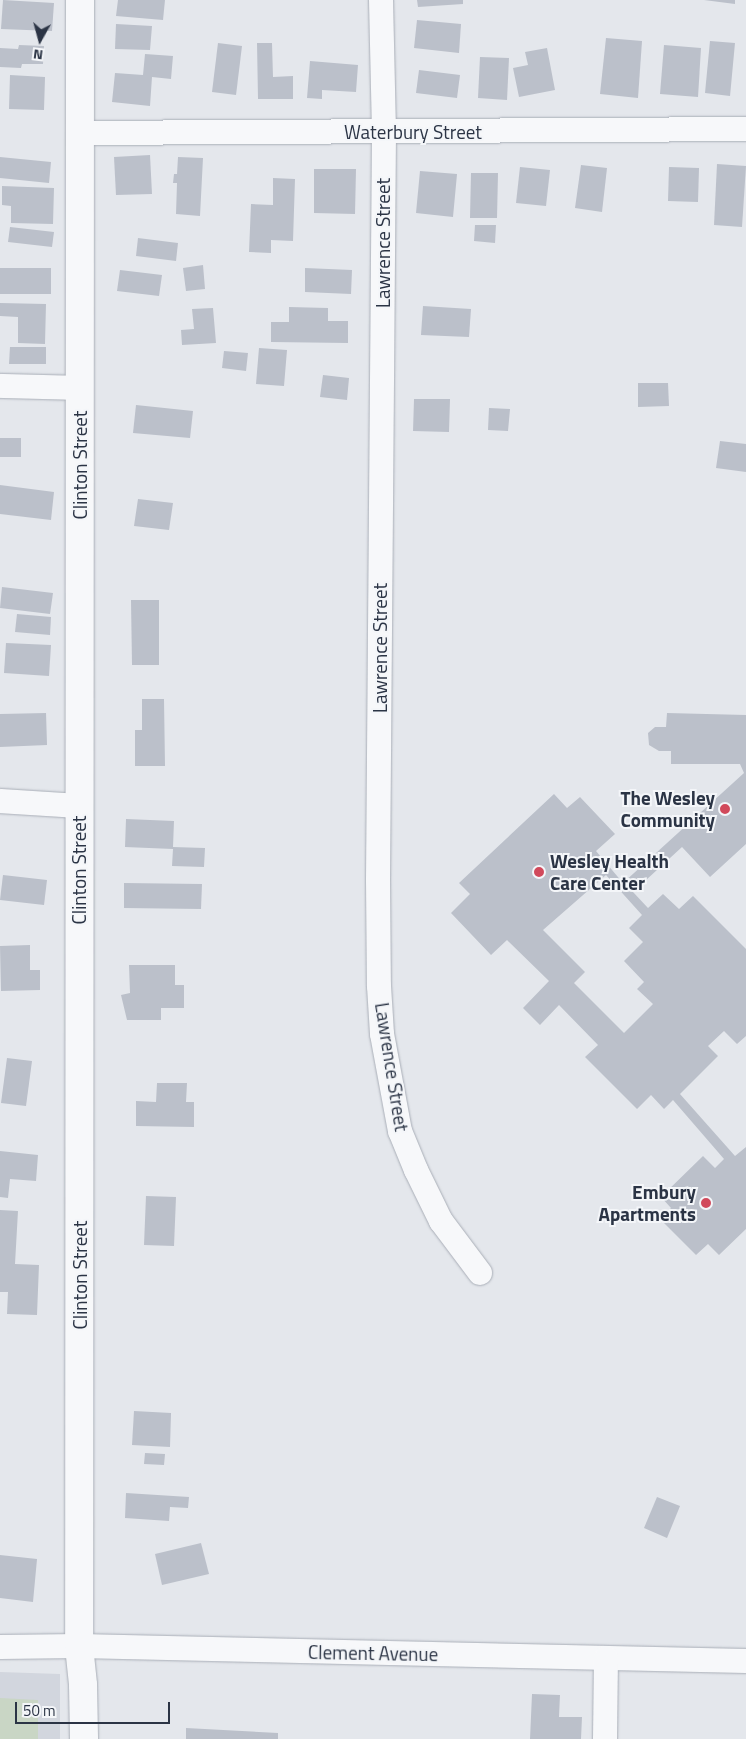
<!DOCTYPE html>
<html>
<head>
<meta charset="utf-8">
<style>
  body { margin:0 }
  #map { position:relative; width:746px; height:1739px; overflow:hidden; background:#e4e7ec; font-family:"Titillium Web",sans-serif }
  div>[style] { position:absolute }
  .built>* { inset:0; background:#d2d6de }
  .green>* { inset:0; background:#c9d6c5 }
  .building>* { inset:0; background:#bbc0ca }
  .roads { filter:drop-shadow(0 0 1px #a9aeb7) drop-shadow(0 0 1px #a9aeb7) }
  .minor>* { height:24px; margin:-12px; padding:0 12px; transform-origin:12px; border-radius:12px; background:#f7f8fa }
  .tertiary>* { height:28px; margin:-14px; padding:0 14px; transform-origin:14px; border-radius:14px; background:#f7f8fa }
  .dots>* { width:14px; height:14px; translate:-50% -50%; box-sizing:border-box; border:2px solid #f4f6f9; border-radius:50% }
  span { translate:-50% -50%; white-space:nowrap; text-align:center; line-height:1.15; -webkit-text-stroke:4px #f4f6f9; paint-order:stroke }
  .street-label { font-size:19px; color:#2b3445 }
  .poi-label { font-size:19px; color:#2b3445; font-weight:700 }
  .right { translate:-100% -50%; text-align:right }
  .left { translate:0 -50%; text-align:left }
  .north { position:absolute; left:15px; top:15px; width:50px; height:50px; -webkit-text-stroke:4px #f4f6f9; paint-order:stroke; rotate:187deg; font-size:14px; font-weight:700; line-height:20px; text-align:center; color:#2b3445 }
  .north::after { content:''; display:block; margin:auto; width:18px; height:22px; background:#2b3445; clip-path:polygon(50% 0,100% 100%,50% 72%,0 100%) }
  .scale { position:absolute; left:15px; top:1702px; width:155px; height:22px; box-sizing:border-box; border:2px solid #2b3445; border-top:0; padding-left:6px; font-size:15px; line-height:18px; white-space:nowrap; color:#2b3445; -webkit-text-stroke:4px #f4f6f9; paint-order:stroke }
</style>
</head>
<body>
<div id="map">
  <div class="built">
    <i style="clip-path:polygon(0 1672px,60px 1674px,60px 1739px,0 1739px)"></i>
  </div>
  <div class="green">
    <i style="clip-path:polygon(0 1698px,38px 1700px,38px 1739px,0 1739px)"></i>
  </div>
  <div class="building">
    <i style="clip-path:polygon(3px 0,54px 3px,52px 31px,1px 29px)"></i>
    <i style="clip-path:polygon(118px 0,165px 0,163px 20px,116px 16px)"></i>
    <i style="clip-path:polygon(417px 0,463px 0,463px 4px,418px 7px)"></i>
    <i style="clip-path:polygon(704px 0,735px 0,735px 4px)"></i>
    <i style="clip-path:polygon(417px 20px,461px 24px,459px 53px,414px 48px)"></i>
    <i style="clip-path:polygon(116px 24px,152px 26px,150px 50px,115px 49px)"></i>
    <i style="clip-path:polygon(606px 38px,642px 41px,638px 98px,600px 94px)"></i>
    <i style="clip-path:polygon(710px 41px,735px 43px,730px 96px,705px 93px)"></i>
    <i style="clip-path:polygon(218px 43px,242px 46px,236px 95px,212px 92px)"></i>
    <i style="clip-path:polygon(257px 43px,272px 43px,273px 77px,293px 76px,293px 99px,258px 99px)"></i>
    <i style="clip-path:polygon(19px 45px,44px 46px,43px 64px,22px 64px,21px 68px,0 67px,0 48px,18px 49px)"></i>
    <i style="clip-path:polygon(664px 45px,701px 48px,698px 97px,660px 94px)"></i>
    <i style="clip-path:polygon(547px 48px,555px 90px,519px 97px,513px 68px,528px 65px,525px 52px)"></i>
    <i style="clip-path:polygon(145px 54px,173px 56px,171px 79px,152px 77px,150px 106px,112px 102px,115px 73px,143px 75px)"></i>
    <i style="clip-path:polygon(480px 57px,509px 58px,507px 100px,478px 98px)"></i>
    <i style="clip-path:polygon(310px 61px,358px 65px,356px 92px,322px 90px,322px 99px,307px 98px)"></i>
    <i style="clip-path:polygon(419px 70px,460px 75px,457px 98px,416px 93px)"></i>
    <i style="clip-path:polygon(10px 75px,45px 77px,44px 110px,9px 109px)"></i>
    <i style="clip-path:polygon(150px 155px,152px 194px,116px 195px,114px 157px)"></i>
    <i style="clip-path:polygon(0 157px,51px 162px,49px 183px,0 178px)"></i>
    <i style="clip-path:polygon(178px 157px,203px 158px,200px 216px,176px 214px,177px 183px,173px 183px,174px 174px,177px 174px)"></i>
    <i style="clip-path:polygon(717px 164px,746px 166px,742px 227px,714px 225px)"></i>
    <i style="clip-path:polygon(581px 165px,607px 168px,602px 212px,575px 208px)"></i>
    <i style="clip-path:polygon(520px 167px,550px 170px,546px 206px,516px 203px)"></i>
    <i style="clip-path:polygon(669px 167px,699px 168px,698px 202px,668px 201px)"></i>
    <i style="clip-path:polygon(314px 169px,356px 169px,355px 214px,314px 213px)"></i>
    <i style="clip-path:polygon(420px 171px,457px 174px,453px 217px,416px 213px)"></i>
    <i style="clip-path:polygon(471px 173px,498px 173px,497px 218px,470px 218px)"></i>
    <i style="clip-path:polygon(273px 178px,295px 179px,293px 241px,271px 240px,271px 253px,249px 252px,251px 204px,273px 205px)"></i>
    <i style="clip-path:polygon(2px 186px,54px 188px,53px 224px,11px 223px,11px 206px,2px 205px)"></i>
    <i style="clip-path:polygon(475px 225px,496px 225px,495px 243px,474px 241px)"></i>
    <i style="clip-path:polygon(10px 227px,54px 232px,52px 247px,8px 242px)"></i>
    <i style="clip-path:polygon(138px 238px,178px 243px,176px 261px,136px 256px)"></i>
    <i style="clip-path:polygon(203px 265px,205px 289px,186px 291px,183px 268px)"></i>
    <i style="clip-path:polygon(0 268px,51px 268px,51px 294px,0 294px)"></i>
    <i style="clip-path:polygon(305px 268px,352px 270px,351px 294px,305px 292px)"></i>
    <i style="clip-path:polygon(120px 270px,162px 275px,159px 296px,117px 291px)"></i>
    <i style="clip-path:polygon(0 303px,46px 304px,45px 344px,18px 343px,18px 317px,0 316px)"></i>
    <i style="clip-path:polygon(423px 306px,471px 309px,469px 337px,421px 335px)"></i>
    <i style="clip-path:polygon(289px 307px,328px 308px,328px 321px,348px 321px,348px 343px,271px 342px,271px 322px,289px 322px)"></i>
    <i style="clip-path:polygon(213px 308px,216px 343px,182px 345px,181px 330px,194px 329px,192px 309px)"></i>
    <i style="clip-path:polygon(10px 347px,46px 347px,46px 364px,9px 364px)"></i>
    <i style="clip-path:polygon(259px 348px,287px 350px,284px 386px,256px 384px)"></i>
    <i style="clip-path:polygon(224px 351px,248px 353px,246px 371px,222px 368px)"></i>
    <i style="clip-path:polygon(323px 375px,349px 378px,347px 400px,320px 397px)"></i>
    <i style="clip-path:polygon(638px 383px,668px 383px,669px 406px,638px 407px)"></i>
    <i style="clip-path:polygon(414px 399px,450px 399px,449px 432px,413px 431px)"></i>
    <i style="clip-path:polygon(136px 405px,193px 411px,190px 438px,133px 433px)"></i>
    <i style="clip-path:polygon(489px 408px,510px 409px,508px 431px,488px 430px)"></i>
    <i style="clip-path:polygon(0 438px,21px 438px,21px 457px,0 457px)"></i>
    <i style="clip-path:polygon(720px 441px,746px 444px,746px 472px,716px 468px)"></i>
    <i style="clip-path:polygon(0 485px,54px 492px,51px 520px,0 514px)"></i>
    <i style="clip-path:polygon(138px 499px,173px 503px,169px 530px,134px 526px)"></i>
    <i style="clip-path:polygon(2px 587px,53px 593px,50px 614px,0 608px)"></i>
    <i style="clip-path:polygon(131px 600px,159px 600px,159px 665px,132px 665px)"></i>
    <i style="clip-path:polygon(17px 614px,51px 617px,50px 635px,15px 632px)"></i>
    <i style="clip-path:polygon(6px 643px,51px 645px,49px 676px,4px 673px)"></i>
    <i style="clip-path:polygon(142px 699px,164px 699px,165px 766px,135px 766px,135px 730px,142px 730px)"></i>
    <i style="clip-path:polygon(46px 713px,47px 745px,0 747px,0 714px)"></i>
    <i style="clip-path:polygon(evenodd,667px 713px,746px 715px,746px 844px,710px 877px,682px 847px,633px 892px,648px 908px,663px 894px,679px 909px,693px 896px,746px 949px,746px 1036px,737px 1044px,724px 1031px,708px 1046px,718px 1056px,680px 1094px,735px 1156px,746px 1147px,746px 1229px,719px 1255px,708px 1244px,696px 1255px,660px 1219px,671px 1208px,661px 1197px,703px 1156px,715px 1168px,724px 1159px,673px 1100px,664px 1109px,651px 1095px,637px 1109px,585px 1057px,598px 1045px,559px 1005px,540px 1025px,523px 1008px,549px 981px,507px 940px,491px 955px,451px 913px,470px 894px,459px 883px,554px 794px,567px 808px,580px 797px,615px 834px,596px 851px,623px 883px,744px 773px,740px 764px,671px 764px,671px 751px,659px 751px,649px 745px,648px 733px,655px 727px,666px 727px,667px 713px,606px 875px,642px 915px,629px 928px,643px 942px,624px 961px,644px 982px,637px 989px,653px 1004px,624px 1033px,574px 983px,585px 972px,543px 930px,606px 875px)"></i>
    <i style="clip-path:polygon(126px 819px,174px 821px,173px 847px,205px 848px,204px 867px,172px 866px,173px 849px,125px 847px)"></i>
    <i style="clip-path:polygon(3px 875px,47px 880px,44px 905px,0 900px)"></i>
    <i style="clip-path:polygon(124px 883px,202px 884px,201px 909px,124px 908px)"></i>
    <i style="clip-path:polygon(30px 945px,30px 970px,40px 970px,40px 990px,1px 991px,0 946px)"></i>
    <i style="clip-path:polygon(129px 965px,175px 965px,175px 985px,184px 985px,184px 1008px,161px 1008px,161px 1020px,127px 1020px,121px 995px,130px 993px)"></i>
    <i style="clip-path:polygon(7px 1058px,32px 1061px,26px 1106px,1px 1103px)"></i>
    <i style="clip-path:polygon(157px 1083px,187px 1083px,186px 1102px,194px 1102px,194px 1127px,136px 1126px,136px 1101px,156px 1102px)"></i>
    <i style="clip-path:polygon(0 1151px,38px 1155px,36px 1181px,10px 1179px,8px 1198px,0 1197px)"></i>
    <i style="clip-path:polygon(146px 1196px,176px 1197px,174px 1246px,144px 1245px)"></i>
    <i style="clip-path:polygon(0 1210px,18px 1211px,15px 1264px,39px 1265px,37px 1315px,7px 1314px,8px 1292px,0 1292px)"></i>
    <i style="clip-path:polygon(134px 1411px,171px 1413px,170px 1447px,132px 1445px)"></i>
    <i style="clip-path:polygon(145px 1453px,165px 1454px,164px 1465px,144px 1464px)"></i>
    <i style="clip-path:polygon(126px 1493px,189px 1497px,188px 1508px,170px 1507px,169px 1521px,125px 1518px)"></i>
    <i style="clip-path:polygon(657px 1497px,680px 1506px,667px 1538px,644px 1528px)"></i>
    <i style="clip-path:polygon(201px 1543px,209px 1574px,162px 1585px,155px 1554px)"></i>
    <i style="clip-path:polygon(0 1555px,37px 1559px,33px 1602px,0 1598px)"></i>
    <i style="clip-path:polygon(532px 1694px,560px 1695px,559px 1717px,582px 1717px,581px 1739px,530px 1739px)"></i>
    <i style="clip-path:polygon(186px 1728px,278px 1733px,278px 1739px,186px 1739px)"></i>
  </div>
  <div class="roads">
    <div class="minor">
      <i style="left:381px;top:0;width:132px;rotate:88.7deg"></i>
      <i style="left:384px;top:132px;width:748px;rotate:90.46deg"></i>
      <i style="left:378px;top:880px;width:106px;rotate:89.5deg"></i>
      <i style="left:379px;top:986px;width:48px;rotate:86.4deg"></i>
      <i style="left:382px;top:1034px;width:99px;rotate:79.5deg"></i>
      <i style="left:400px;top:1131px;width:42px;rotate:67.7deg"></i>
      <i style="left:416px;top:1170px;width:57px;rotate:63.9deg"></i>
      <i style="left:441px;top:1221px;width:65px;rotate:53.1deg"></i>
      <i style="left:80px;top:133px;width:666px;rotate:-0.34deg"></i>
      <i style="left:0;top:386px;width:80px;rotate:1.4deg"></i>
      <i style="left:0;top:801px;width:79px;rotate:3.6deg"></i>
      <i style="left:0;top:1647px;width:79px;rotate:-0.7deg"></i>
      <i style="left:79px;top:1646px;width:667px;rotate:1.29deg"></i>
      <i style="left:605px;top:1739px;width:81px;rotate:-89.3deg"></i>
    </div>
    <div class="tertiary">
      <i style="left:80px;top:0;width:1646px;rotate:90.03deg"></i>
      <i style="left:79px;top:1646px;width:39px;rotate:84deg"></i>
      <i style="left:83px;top:1685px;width:54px;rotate:88.9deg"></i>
    </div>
  </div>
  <div class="dots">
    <i style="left:725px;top:809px;background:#d1495b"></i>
    <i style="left:539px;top:872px;background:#d1495b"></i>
    <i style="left:706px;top:1203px;background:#d1495b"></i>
  </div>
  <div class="street-label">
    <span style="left:413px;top:132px">Waterbury Street</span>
    <span style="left:383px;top:243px;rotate:-90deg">Lawrence Street</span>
    <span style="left:80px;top:465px;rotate:-90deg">Clinton Street</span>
    <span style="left:380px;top:648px;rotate:-90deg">Lawrence Street</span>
    <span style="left:79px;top:870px;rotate:-90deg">Clinton Street</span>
    <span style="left:392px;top:1067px;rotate:81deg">Lawrence Street</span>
    <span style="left:80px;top:1275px;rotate:-90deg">Clinton Street</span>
    <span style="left:373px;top:1653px;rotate:1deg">Clement Avenue</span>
  </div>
  <div class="poi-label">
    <span class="right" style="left:715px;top:809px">The Wesley<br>Community</span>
    <span class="left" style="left:550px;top:872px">Wesley Health<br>Care Center</span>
    <span class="right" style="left:696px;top:1203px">Embury<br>Apartments</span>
  </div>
  <div class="north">N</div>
  <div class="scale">50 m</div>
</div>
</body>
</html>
